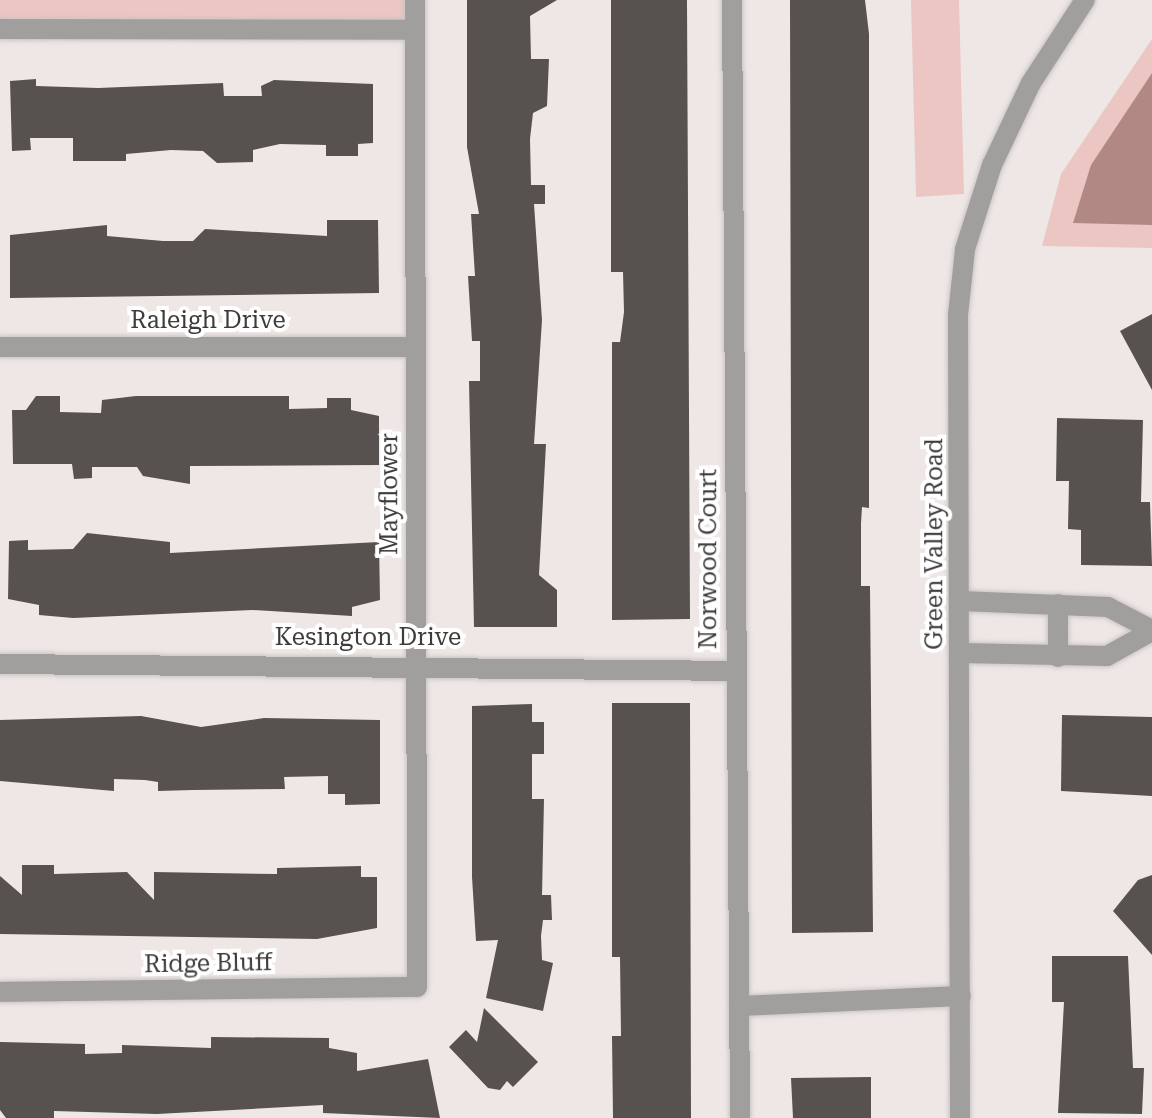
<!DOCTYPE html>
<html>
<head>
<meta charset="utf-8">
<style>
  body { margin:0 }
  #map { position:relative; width:1152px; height:1118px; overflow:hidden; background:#eee7e6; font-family:"Roboto Serif",serif }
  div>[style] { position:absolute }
  .green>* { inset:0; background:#ecc6c3 }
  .water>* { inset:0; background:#b28885 }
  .building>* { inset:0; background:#575150 }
  .roads { filter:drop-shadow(0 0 2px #cbc5c4) drop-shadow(0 0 2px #cbc5c4) }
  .minor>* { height:20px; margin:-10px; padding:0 10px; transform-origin:10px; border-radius:10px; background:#a19e9e }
  .tertiary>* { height:20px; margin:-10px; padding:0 10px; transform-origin:10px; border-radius:10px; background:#a19e9e }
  span { translate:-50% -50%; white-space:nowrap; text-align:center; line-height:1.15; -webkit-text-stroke:8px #fff; paint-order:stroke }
  .street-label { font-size:24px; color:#3e3c3b }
</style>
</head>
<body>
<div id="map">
  <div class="green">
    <i style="clip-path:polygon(0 0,415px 0,415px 30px,0 29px)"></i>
    <i style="clip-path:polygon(911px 0,959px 0,964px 194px,916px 197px)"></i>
    <i style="clip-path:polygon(1152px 39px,1152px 248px,1042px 246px,1061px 174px)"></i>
  </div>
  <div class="water">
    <i style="clip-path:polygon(1152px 73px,1152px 225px,1073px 223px,1091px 165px)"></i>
  </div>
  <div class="building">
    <i style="clip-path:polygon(467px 0,557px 0,530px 16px,531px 59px,549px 59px,547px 106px,533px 113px,530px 139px,531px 185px,545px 185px,545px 204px,534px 204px,542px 320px,534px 444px,546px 444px,539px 575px,557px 590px,557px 627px,474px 627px,469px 381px,480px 381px,480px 341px,472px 341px,468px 276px,475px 276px,471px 214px,479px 214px,467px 147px)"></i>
    <i style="clip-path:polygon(611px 0,687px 0,690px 619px,612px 620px,612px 342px,620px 342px,624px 312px,623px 272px,611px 272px)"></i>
    <i style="clip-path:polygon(790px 0,865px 0,869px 34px,869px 508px,862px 507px,861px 523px,861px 586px,870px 586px,873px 932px,792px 933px)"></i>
    <i style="clip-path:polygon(36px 79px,36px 86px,98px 88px,223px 83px,224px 96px,262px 96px,261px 86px,274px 80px,373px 84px,373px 143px,358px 144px,358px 156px,326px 156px,326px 145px,280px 144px,253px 150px,253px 162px,217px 163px,203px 151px,171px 150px,126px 154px,126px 161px,73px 161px,73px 138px,30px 138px,31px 150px,12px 151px,10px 81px)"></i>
    <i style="clip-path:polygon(327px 220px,378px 220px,379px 293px,10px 298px,10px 235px,107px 225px,107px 236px,163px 241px,193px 241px,205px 229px,327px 236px)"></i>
    <i style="clip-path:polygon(1152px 314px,1152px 390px,1120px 331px)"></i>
    <i style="clip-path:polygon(36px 396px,60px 396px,60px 412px,101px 413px,102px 400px,136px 396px,289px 396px,289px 409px,327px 408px,327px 398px,351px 398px,351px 410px,379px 416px,379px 465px,190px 466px,190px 484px,143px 476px,137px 467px,92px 467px,92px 478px,74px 479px,72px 464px,13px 464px,12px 410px,26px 410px)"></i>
    <i style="clip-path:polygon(1057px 418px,1143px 420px,1141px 502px,1150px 502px,1152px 566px,1081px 565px,1081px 530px,1068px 529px,1069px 481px,1056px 481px)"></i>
    <i style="clip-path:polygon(87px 533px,170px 542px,170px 553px,379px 542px,380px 600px,352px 607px,352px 616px,252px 610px,73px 618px,39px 615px,39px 605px,8px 599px,9px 541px,28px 540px,28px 550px,73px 549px)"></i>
    <i style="clip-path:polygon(612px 703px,690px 703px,691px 1118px,613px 1118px,612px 1036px,621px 1036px,620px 957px,612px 957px)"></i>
    <i style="clip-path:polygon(532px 704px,532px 722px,544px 722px,544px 754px,532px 754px,532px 799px,544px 799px,542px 895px,551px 895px,552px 920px,543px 920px,541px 936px,542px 960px,553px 963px,543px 1011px,486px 998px,498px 940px,476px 941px,472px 877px,472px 706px)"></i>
    <i style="clip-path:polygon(1062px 715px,1152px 717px,1152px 796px,1061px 791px)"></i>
    <i style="clip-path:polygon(141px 716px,201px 727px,264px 718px,380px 720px,380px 804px,345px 805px,345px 794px,328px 794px,328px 776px,284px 777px,285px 789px,193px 790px,158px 791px,158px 782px,145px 780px,114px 779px,114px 791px,0 781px,0 720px)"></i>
    <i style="clip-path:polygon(22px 865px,54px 865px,54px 874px,127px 872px,154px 900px,154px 872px,277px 874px,277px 868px,361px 866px,361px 877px,377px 877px,377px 928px,317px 939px,0 934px,0 876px,22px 895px)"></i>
    <i style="clip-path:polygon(1152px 875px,1152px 955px,1113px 911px,1138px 880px)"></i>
    <i style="clip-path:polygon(1052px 956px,1128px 956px,1133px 1068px,1144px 1068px,1142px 1114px,1058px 1113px,1064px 1002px,1052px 1002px)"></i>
    <i style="clip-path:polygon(484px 1008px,538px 1062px,513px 1087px,507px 1081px,500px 1090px,488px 1088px,449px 1047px,466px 1030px,477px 1042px)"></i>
    <i style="clip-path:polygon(211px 1037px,329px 1038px,329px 1048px,357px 1053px,357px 1071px,428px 1059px,440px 1118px,323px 1113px,323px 1105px,157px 1114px,54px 1111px,54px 1118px,6px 1118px,0 1110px,0 1042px,85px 1044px,85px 1054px,122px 1053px,122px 1045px,211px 1048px)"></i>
    <i style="clip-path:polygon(871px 1077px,871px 1118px,793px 1118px,791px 1078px)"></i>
  </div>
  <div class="roads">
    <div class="minor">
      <i style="left:732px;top:0;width:1118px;rotate:89.59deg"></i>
      <i style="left:0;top:29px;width:415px;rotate:0.1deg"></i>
      <i style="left:0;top:347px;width:416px"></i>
      <i style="left:961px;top:601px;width:147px;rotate:2.3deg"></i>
      <i style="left:1108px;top:607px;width:50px;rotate:27.6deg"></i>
      <i style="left:961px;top:653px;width:146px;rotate:1.2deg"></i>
      <i style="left:1107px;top:656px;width:51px;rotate:-29.1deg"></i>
      <i style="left:1058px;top:657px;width:53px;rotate:-90deg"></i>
      <i style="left:0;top:664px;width:736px;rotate:0.54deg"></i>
      <i style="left:0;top:992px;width:417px;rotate:-0.7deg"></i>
      <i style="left:417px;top:987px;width:987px;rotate:-90.12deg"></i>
      <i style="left:739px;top:1006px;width:222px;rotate:-2.6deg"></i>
    </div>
    <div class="tertiary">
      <i style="left:960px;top:1118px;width:803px;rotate:-90.14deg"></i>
      <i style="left:958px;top:315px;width:66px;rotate:-83.9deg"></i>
      <i style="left:965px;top:249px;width:88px;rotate:-72.2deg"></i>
      <i style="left:992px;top:165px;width:91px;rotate:-64.6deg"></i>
      <i style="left:1031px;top:83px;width:99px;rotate:-57deg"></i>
    </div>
  </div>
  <div class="street-label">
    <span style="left:208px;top:321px">Raleigh Drive</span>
    <span style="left:390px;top:494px;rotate:-90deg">Mayflower</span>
    <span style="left:935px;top:544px;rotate:-90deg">Green Valley Road</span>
    <span style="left:709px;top:559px;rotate:-90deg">Norwood Court</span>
    <span style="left:368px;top:638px">Kesington Drive</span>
    <span style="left:208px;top:964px;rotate:-1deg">Ridge Bluff</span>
  </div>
</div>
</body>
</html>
